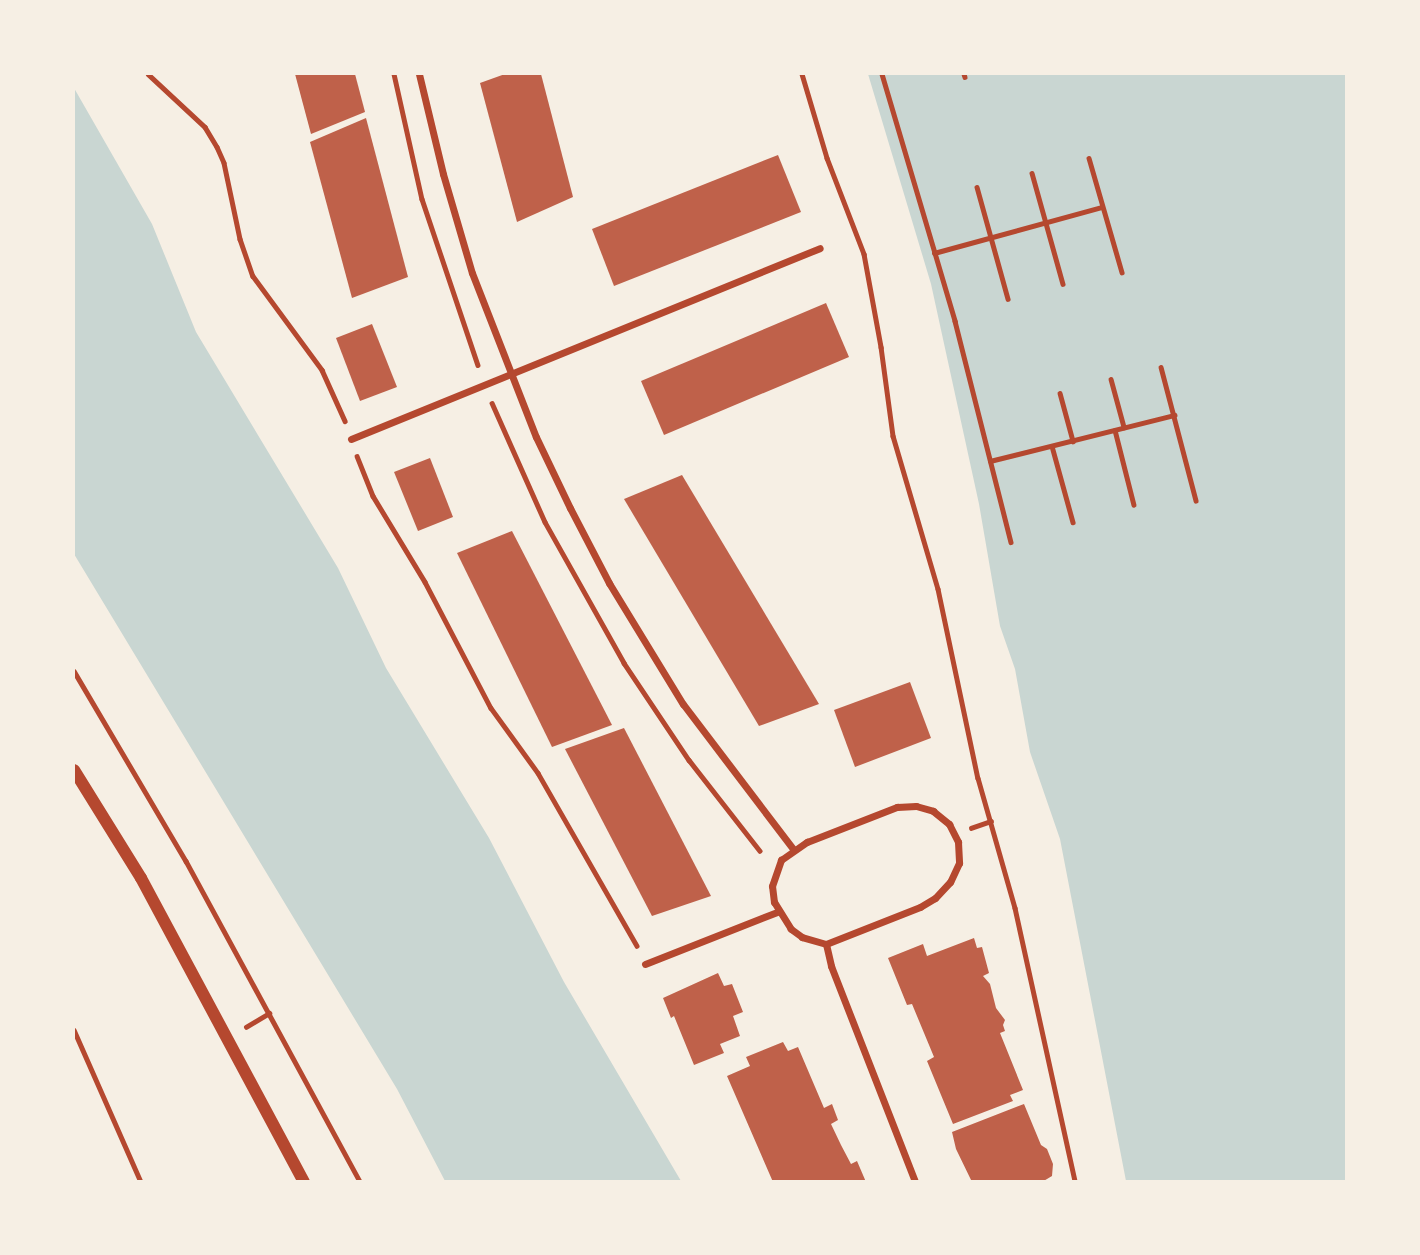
<!DOCTYPE html>
<html>
<head>
<meta charset="utf-8">
<style>
  body { margin:0 }
  #map { position:relative; width:1420px; height:1255px; overflow:hidden; background:#f6efe4; font-family:"PT Sans",sans-serif }
  div>[style] { position:absolute }
  .water>* { inset:0; background:#c9d6d2 }
  .building>* { inset:0; background:#bf614a }
  .path>* { height:4.5px; margin:-2.25px; padding:0 2.25px; transform-origin:2.25px; border-radius:2.25px; background:#b5482f }
  .minor>* { height:7px; margin:-3.5px; padding:0 3.5px; transform-origin:3.5px; border-radius:3.5px; background:#b5482f }
  .tertiary>* { height:12px; margin:-6px; padding:0 6px; transform-origin:6px; border-radius:6px; background:#b5482f }
  span { translate:-50% -50%; white-space:nowrap; text-align:center; line-height:1.15; -webkit-text-stroke:5px #f6efe4; paint-order:stroke }
  .frame { position:absolute; inset:0; border:75px solid #f6efe4; pointer-events:none }
</style>
</head>
<body>
<div id="map">
  <div class="water">
    <i style="clip-path:polygon(868px 74px,1346px 74px,1346px 1181px,1126px 1181px,1060px 839px,1030px 752px,1015px 669px,1000px 626px,979px 504px,931px 284px)"></i>
    <i style="clip-path:polygon(74px 88px,152px 224px,196px 332px,338px 568px,386px 668px,489px 838px,564px 982px,681px 1181px,445px 1181px,397px 1089px,74px 554px)"></i>
  </div>
  <div class="building">
    <i style="clip-path:polygon(295px 74px,355px 74px,365px 112px,311px 134px)"></i>
    <i style="clip-path:polygon(505px 74px,541px 74px,573px 197px,517px 222px,480px 83px)"></i>
    <i style="clip-path:polygon(366px 118px,408px 277px,352px 298px,310px 142px)"></i>
    <i style="clip-path:polygon(778px 155px,801px 212px,614px 286px,592px 229px)"></i>
    <i style="clip-path:polygon(826px 303px,849px 357px,664px 435px,641px 381px)"></i>
    <i style="clip-path:polygon(372px 324px,397px 387px,360px 401px,336px 338px)"></i>
    <i style="clip-path:polygon(430px 458px,453px 517px,418px 531px,394px 472px)"></i>
    <i style="clip-path:polygon(682px 475px,819px 704px,759px 726px,624px 499px)"></i>
    <i style="clip-path:polygon(512px 531px,612px 725px,552px 747px,457px 553px)"></i>
    <i style="clip-path:polygon(910px 682px,931px 738px,855px 767px,834px 710px)"></i>
    <i style="clip-path:polygon(624px 728px,711px 896px,652px 916px,565px 749px)"></i>
    <i style="clip-path:polygon(974px 938px,977px 948px,982px 947px,989px 973px,983px 976px,990px 984px,996px 1008px,1005px 1020px,1003px 1025px,1005px 1031px,1000px 1033px,1023px 1090px,1010px 1095px,1013px 1101px,953px 1124px,927px 1061px,934px 1057px,912px 1004px,907px 1005px,888px 958px,923px 944px,927px 956px)"></i>
    <i style="clip-path:polygon(718px 973px,724px 986px,732px 984px,743px 1012px,733px 1016px,740px 1036px,720px 1044px,724px 1053px,694px 1065px,674px 1016px,671px 1018px,663px 998px)"></i>
    <i style="clip-path:polygon(783px 1042px,788px 1051px,798px 1047px,824px 1108px,832px 1104px,838px 1120px,831px 1124px,841px 1145px,851px 1164px,857px 1161px,866px 1182px,773px 1182px,727px 1076px,750px 1066px,746px 1057px)"></i>
    <i style="clip-path:polygon(1024px 1104px,1041px 1145px,1047px 1149px,1053px 1164px,1052px 1176px,1042px 1182px,972px 1182px,956px 1149px,952px 1132px)"></i>
  </div>
  <div class="path">
    <i style="left:148px;top:74px;width:78px;rotate:42.9deg"></i>
    <i style="left:205px;top:127px;width:23px;rotate:59deg"></i>
    <i style="left:217px;top:147px;width:17px;rotate:66deg"></i>
    <i style="left:224px;top:163px;width:78px;rotate:78.1deg"></i>
    <i style="left:240px;top:239px;width:39px;rotate:71deg"></i>
    <i style="left:253px;top:276px;width:117px;rotate:53.7deg"></i>
    <i style="left:322px;top:370px;width:56px;rotate:65.7deg"></i>
    <i style="left:394px;top:74px;width:128px;rotate:77.4deg"></i>
    <i style="left:422px;top:199px;width:175px;rotate:71.4deg"></i>
    <i style="left:802px;top:74px;width:88px;rotate:73.4deg"></i>
    <i style="left:827px;top:158px;width:103px;rotate:68.9deg"></i>
    <i style="left:864px;top:254px;width:95px;rotate:79.6deg"></i>
    <i style="left:881px;top:347px;width:90px;rotate:82.3deg"></i>
    <i style="left:893px;top:436px;width:159px;rotate:73.6deg"></i>
    <i style="left:938px;top:589px;width:193px;rotate:78.1deg"></i>
    <i style="left:978px;top:778px;width:135px;rotate:74.1deg"></i>
    <i style="left:1015px;top:908px;width:280px;rotate:77.6deg"></i>
    <i style="left:882px;top:74px;width:258px;rotate:73.5deg"></i>
    <i style="left:955px;top:321px;width:228px;rotate:75.8deg"></i>
    <i style="left:964px;top:74px;width:3px;rotate:72deg"></i>
    <i style="left:1089px;top:158px;width:119px;rotate:73.9deg"></i>
    <i style="left:1032px;top:173px;width:115px;rotate:74.4deg"></i>
    <i style="left:977px;top:187px;width:116px;rotate:74.5deg"></i>
    <i style="left:934px;top:253px;width:174px;rotate:-15.3deg"></i>
    <i style="left:1161px;top:367px;width:138px;rotate:75.3deg"></i>
    <i style="left:1111px;top:379px;width:50px;rotate:74.8deg"></i>
    <i style="left:1060px;top:393px;width:50px;rotate:74.8deg"></i>
    <i style="left:492px;top:403px;width:130px;rotate:66deg"></i>
    <i style="left:545px;top:522px;width:162px;rotate:60.7deg"></i>
    <i style="left:624px;top:663px;width:117px;rotate:56.2deg"></i>
    <i style="left:689px;top:760px;width:115px;rotate:52deg"></i>
    <i style="left:1115px;top:430px;width:77px;rotate:75.8deg"></i>
    <i style="left:1052px;top:446px;width:79px;rotate:74.6deg"></i>
    <i style="left:357px;top:456px;width:43px;rotate:68.2deg"></i>
    <i style="left:373px;top:496px;width:100px;rotate:58.8deg"></i>
    <i style="left:425px;top:582px;width:142px;rotate:62.4deg"></i>
    <i style="left:491px;top:708px;width:80px;rotate:54.1deg"></i>
    <i style="left:538px;top:773px;width:199px;rotate:60.2deg"></i>
    <i style="left:990px;top:461px;width:190px;rotate:-14deg"></i>
    <i style="left:74px;top:671px;width:221px;rotate:59.5deg"></i>
    <i style="left:186px;top:861px;width:365px;rotate:61.5deg"></i>
    <i style="left:971px;top:828px;width:21px;rotate:-19deg"></i>
    <i style="left:246px;top:1027px;width:27px;rotate:-31deg"></i>
    <i style="left:74px;top:1030px;width:166px;rotate:66.2deg"></i>
  </div>
  <div class="minor">
    <i style="left:419px;top:74px;width:103px;rotate:76.5deg"></i>
    <i style="left:443px;top:174px;width:103px;rotate:73.7deg"></i>
    <i style="left:472px;top:273px;width:176px;rotate:68.7deg"></i>
    <i style="left:536px;top:437px;width:79px;rotate:64.4deg"></i>
    <i style="left:570px;top:508px;width:85px;rotate:62.5deg"></i>
    <i style="left:609px;top:583px;width:142px;rotate:58.6deg"></i>
    <i style="left:683px;top:704px;width:182px;rotate:52.8deg"></i>
    <i style="left:351px;top:439px;width:506px;rotate:-22.16deg"></i>
    <i style="left:916px;top:806px;width:18px;rotate:16deg"></i>
    <i style="left:933px;top:811px;width:21px;rotate:39deg"></i>
    <i style="left:949px;top:824px;width:20px;rotate:63deg"></i>
    <i style="left:958px;top:842px;width:21px;rotate:87deg"></i>
    <i style="left:959px;top:863px;width:21px;rotate:115deg"></i>
    <i style="left:950px;top:882px;width:22px;rotate:133deg"></i>
    <i style="left:935px;top:898px;width:17px;rotate:149deg"></i>
    <i style="left:920px;top:907px;width:101px;rotate:158.5deg"></i>
    <i style="left:826px;top:944px;width:25px;rotate:-164deg"></i>
    <i style="left:802px;top:937px;width:14px;rotate:-144deg"></i>
    <i style="left:791px;top:929px;width:32px;rotate:-122deg"></i>
    <i style="left:774px;top:902px;width:16px;rotate:-97deg"></i>
    <i style="left:772px;top:886px;width:28px;rotate:-71deg"></i>
    <i style="left:781px;top:860px;width:32px;rotate:-35deg"></i>
    <i style="left:807px;top:842px;width:97px;rotate:-21.3deg"></i>
    <i style="left:897px;top:807px;width:19px;rotate:-3deg"></i>
    <i style="left:826px;top:944px;width:23px;rotate:77deg"></i>
    <i style="left:831px;top:966px;width:232px;rotate:68.7deg"></i>
    <i style="left:645px;top:964px;width:142px;rotate:-21.5deg"></i>
  </div>
  <div class="tertiary">
    <i style="left:74px;top:770px;width:127px;rotate:58.2deg"></i>
    <i style="left:141px;top:878px;width:345px;rotate:61.8deg"></i>
  </div>
  <div class="frame"></div>
</div>
</body>
</html>
